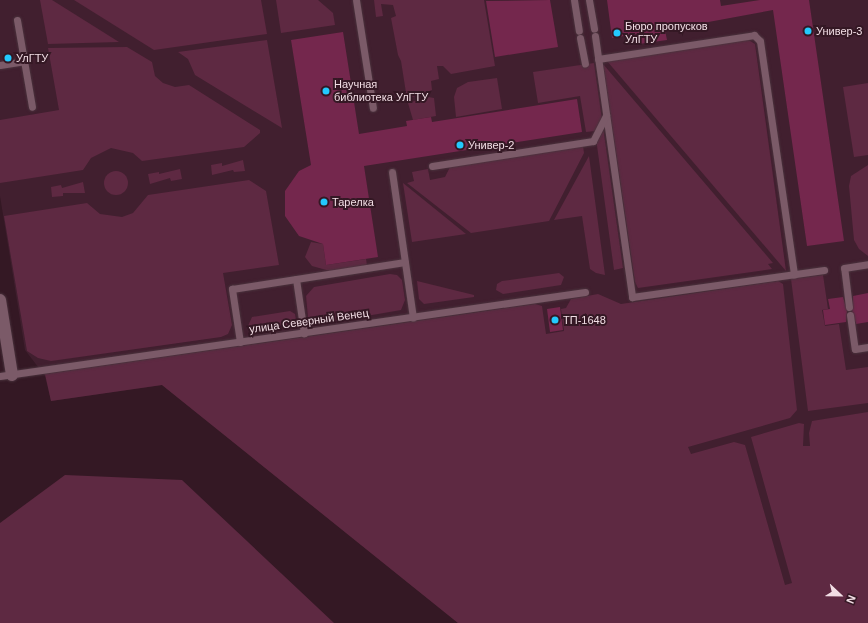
<!DOCTYPE html>
<html>
<head>
<meta charset="utf-8">
<style>
  body { margin:0 }
  #map { position:relative; width:868px; height:623px; overflow:hidden; background:#341824; font-family:Arial,sans-serif }
  div>[style] { position:absolute }
  .built>* { inset:0; background:#411f2f }
  .green>* { inset:0; background:#5e2942 }
  .round { border-radius:50% }
  .building>* { inset:0; background:#74274d }
  .roads { filter:drop-shadow(0 0 1px #4a333d) drop-shadow(0 0 1px #4a333d) }
  .service>* { height:7px; margin:-3.5px; padding:0 3.5px; transform-origin:3.5px; border-radius:3.5px; background:#7b5a68 }
  .minor>* { height:12px; margin:-6px; padding:0 6px; transform-origin:6px; border-radius:6px; background:#7b5a68 }
  .dots>* { width:11px; height:11px; translate:-50% -50%; box-sizing:border-box; border:2px solid #341824; border-radius:50% }
  span { translate:-50% -50%; white-space:nowrap; text-align:center; line-height:1.15; -webkit-text-stroke:4px #341824; paint-order:stroke }
  .poi-label { font-size:11px; color:#f2dee5 }
  .left { translate:0 -50%; text-align:left }
  .street-label { font-size:11px; color:#f2dee5 }
  .north { position:absolute; left:820px; top:575px; width:40px; height:40px; -webkit-text-stroke:3px #341824; paint-order:stroke; rotate:112deg; font-size:11px; font-weight:700; line-height:16px; text-align:center; color:#f2dee5 }
  .north::after { content:''; display:block; margin:auto; width:14px; height:18px; background:#f2dee5; clip-path:polygon(50% 0,100% 100%,50% 72%,0 100%) }
</style>
</head>
<body>
<div id="map">
  <div class="built">
    <i style="clip-path:polygon(0 0,868px 0,868px 623px,458px 623px,162px 385px,51px 401px,45px 376px,25px 350px,0 196px)"></i>
  </div>
  <div class="green">
    <i style="clip-path:polygon(40px 0,52px 0,119px 42px,48px 44px)"></i>
    <i style="clip-path:polygon(74px 0,261px 0,267px 34px,154px 50px)"></i>
    <i style="clip-path:polygon(276px 0,318px 0,333px 13px,335px 25px,281px 33px)"></i>
    <i style="clip-path:polygon(374px 0,484px 0,495px 66px,451px 74px,443px 66px,437px 66px,439px 79px,431px 81px,432px 90px,407px 99px,401px 61px,398px 55px,391px 18px,396px 16px,393px 5px,381px 4px,383px 16px,376px 17px)"></i>
    <i style="clip-path:polygon(747px 39px,755px 44px,786px 271px,607px 61px)"></i>
    <i style="clip-path:polygon(267px 40px,282px 128px,195px 75px,188px 59px,178px 52px)"></i>
    <i style="clip-path:polygon(127px 47px,152px 62px,155px 76px,163px 83px,175px 87px,189px 85px,260px 130px,260px 133px,244px 147px,142px 161px,133px 153px,111px 148px,91px 158px,83px 170px,0 183px,0 120px,59px 110px,48px 48px)"></i>
    <i style="clip-path:polygon(594px 63px,623px 268px,614px 270px,595px 131px,586px 132px,580px 96px,538px 103px,533px 72px)"></i>
    <i style="clip-path:polygon(603px 64px,773px 263px,768px 264px,772px 269px,638px 288px,635px 282px)"></i>
    <i style="clip-path:polygon(497px 78px,502px 109px,456px 117px,454px 97px,457px 88px,468px 82px)"></i>
    <i style="clip-path:polygon(868px 83px,868px 155px,854px 157px,843px 87px)"></i>
    <i style="clip-path:polygon(428px 97px,434px 98px,436px 116px,413px 120px,408px 103px)"></i>
    <i style="clip-path:polygon(583px 146px,584px 153px,549px 221px,471px 233px,407px 183px,414px 181px,412px 172px,428px 169px,430px 180px,445px 177px,450px 167px)"></i>
    <i style="clip-path:polygon(589px 156px,605px 275px,596px 273px,590px 269px,582px 216px,554px 220px)"></i>
    <i style="clip-path:polygon(243px 160px,245px 171px,234px 172px,233px 170px,212px 175px,211px 165px,222px 163px,222px 166px)"></i>
    <i style="clip-path:polygon(868px 165px,868px 256px,859px 249px,854px 240px,849px 186px,851px 176px)"></i>
    <i style="clip-path:polygon(180px 169px,182px 179px,171px 181px,170px 178px,150px 184px,148px 174px,159px 172px,159px 174px)"></i>
    <i class="round" style="left:104px;top:171px;width:24px;height:24px"></i>
    <i style="clip-path:polygon(249px 180px,266px 191px,279px 265px,223px 273px,232px 325px,228px 334px,221px 337px,51px 361px,38px 358px,27px 351px,4px 216px,87px 203px,100px 214px,122px 217px,133px 213px,148px 195px)"></i>
    <i style="clip-path:polygon(83px 182px,85px 193px,63px 193px,63px 196px,52px 197px,51px 187px,61px 185px,62px 188px)"></i>
    <i style="clip-path:polygon(403px 183px,466px 234px,412px 242px)"></i>
    <i style="clip-path:polygon(311px 242px,323px 244px,326px 265px,366px 259px,367px 265px,330px 271px,312px 266px,305px 257px)"></i>
    <i style="clip-path:polygon(559px 273px,564px 277px,561px 285px,503px 294px,496px 290px,497px 284px,502px 281px)"></i>
    <i style="clip-path:polygon(390px 274px,397px 275px,402px 280px,405px 300px,401px 310px,320px 324px,308px 317px,306px 296px,314px 287px)"></i>
    <i style="clip-path:polygon(823px 275px,828px 309px,822px 310px,825px 326px,839px 324px,846px 370px,868px 367px,868px 403px,808px 411px,791px 279px)"></i>
    <i style="clip-path:polygon(417px 281px,474px 295px,474px 297px,424px 304px,419px 299px)"></i>
    <i style="clip-path:polygon(778px 281px,783px 284px,797px 410px,790px 418px,688px 447px,691px 454px,734px 442px,745px 445px,785px 585px,792px 583px,751px 437px,799px 423px,804px 424px,803px 446px,810px 446px,809px 433px,812px 421px,868px 412px,868px 623px,458px 623px,162px 385px,51px 401px,45px 374px,535px 304px,542px 306px,546px 334px,564px 331px,561px 309px,566px 308px,571px 299px,598px 294px,621px 304px)"></i>
    <i style="clip-path:polygon(290px 311px,295px 314px,296px 320px,290px 327px,258px 332px,248px 326px,252px 317px)"></i>
    <i style="clip-path:polygon(65px 475px,182px 480px,334px 623px,0 623px,0 523px)"></i>
  </div>
  <div class="building">
    <i style="clip-path:polygon(550px 0,558px 47px,495px 57px,486px 1px)"></i>
    <i style="clip-path:polygon(607px 0,720px 0,721px 6px,760px 0,809px 0,844px 241px,807px 246px,773px 10px,665px 30px,667px 40px,639px 44px,637px 34px,612px 38px)"></i>
    <i style="clip-path:polygon(343px 32px,359px 134px,407px 126px,406px 121px,431px 117px,432px 122px,577px 99px,582px 132px,364px 166px,378px 257px,326px 265px,323px 244px,299px 236px,285px 216px,285px 191px,299px 171px,311px 165px,291px 40px)"></i>
    <i style="clip-path:polygon(868px 293px,868px 322px,856px 324px,852px 311px,853px 296px)"></i>
    <i style="clip-path:polygon(843px 297px,847px 311px,846px 322px,825px 325px,823px 310px,830px 309px,828px 299px)"></i>
    <i style="clip-path:polygon(560px 307px,563px 330px,550px 332px,547px 309px)"></i>
  </div>
  <div class="roads">
    <div class="service">
      <i style="left:356px;top:0;width:109px;rotate:81.1deg"></i>
      <i style="left:574px;top:0;width:31px;rotate:81deg"></i>
      <i style="left:589px;top:0;width:29px;rotate:80deg"></i>
      <i style="left:17px;top:20px;width:88px;rotate:80.2deg"></i>
      <i style="left:595px;top:36px;width:264px;rotate:81.9deg"></i>
      <i style="left:632px;top:297px;width:194px;rotate:-8deg"></i>
      <i style="left:580px;top:38px;width:26px;rotate:79deg"></i>
      <i style="left:598px;top:59px;width:158px;rotate:-8.7deg"></i>
      <i style="left:754px;top:35px;width:8px;rotate:45deg"></i>
      <i style="left:760px;top:41px;width:236px;rotate:81.7deg"></i>
      <i style="left:0;top:65px;width:24px;rotate:-9deg"></i>
      <i style="left:432px;top:166px;width:163px;rotate:-8.8deg"></i>
      <i style="left:593px;top:141px;width:29px;rotate:-63deg"></i>
      <i style="left:392px;top:172px;width:147px;rotate:81.8deg"></i>
      <i style="left:296px;top:279px;width:55px;rotate:81.6deg"></i>
      <i style="left:849px;top:307px;width:39px;rotate:-97deg"></i>
      <i style="left:844px;top:268px;width:24px;rotate:-9deg"></i>
      <i style="left:850px;top:315px;width:34px;rotate:82deg"></i>
      <i style="left:855px;top:349px;width:13px;rotate:-9deg"></i>
      <i style="left:240px;top:342px;width:54px;rotate:-98.6deg"></i>
      <i style="left:232px;top:289px;width:175px;rotate:-8.9deg"></i>
      <i style="left:0;top:376px;width:591px;rotate:-8.17deg"></i>
    </div>
    <div class="minor">
      <i style="left:0;top:300px;width:76px;rotate:80.9deg"></i>
    </div>
  </div>
  <div class="dots">
    <i style="left:808px;top:31px;background:#23c9fe"></i>
    <i style="left:617px;top:33px;background:#23c9fe"></i>
    <i style="left:8px;top:58px;background:#23c9fe"></i>
    <i style="left:326px;top:91px;background:#23c9fe"></i>
    <i style="left:460px;top:145px;background:#23c9fe"></i>
    <i style="left:324px;top:202px;background:#23c9fe"></i>
    <i style="left:555px;top:320px;background:#23c9fe"></i>
  </div>
  <div class="poi-label">
    <span class="left" style="left:625px;top:33px">Бюро пропусков<br>УлГТУ</span>
    <span class="left" style="left:816px;top:31px">Универ-3</span>
    <span class="left" style="left:16px;top:58px">УлГТУ</span>
    <span class="left" style="left:334px;top:91px">Научная<br>библиотека УлГТУ</span>
    <span class="left" style="left:468px;top:145px">Универ-2</span>
    <span class="left" style="left:332px;top:202px">Тарелка</span>
    <span class="left" style="left:563px;top:320px">ТП-1648</span>
  </div>
  <div class="street-label">
    <span style="left:309px;top:321px;rotate:-8deg">улица Северный Венец</span>
  </div>
  <div class="north">N</div>
</div>
</body>
</html>
